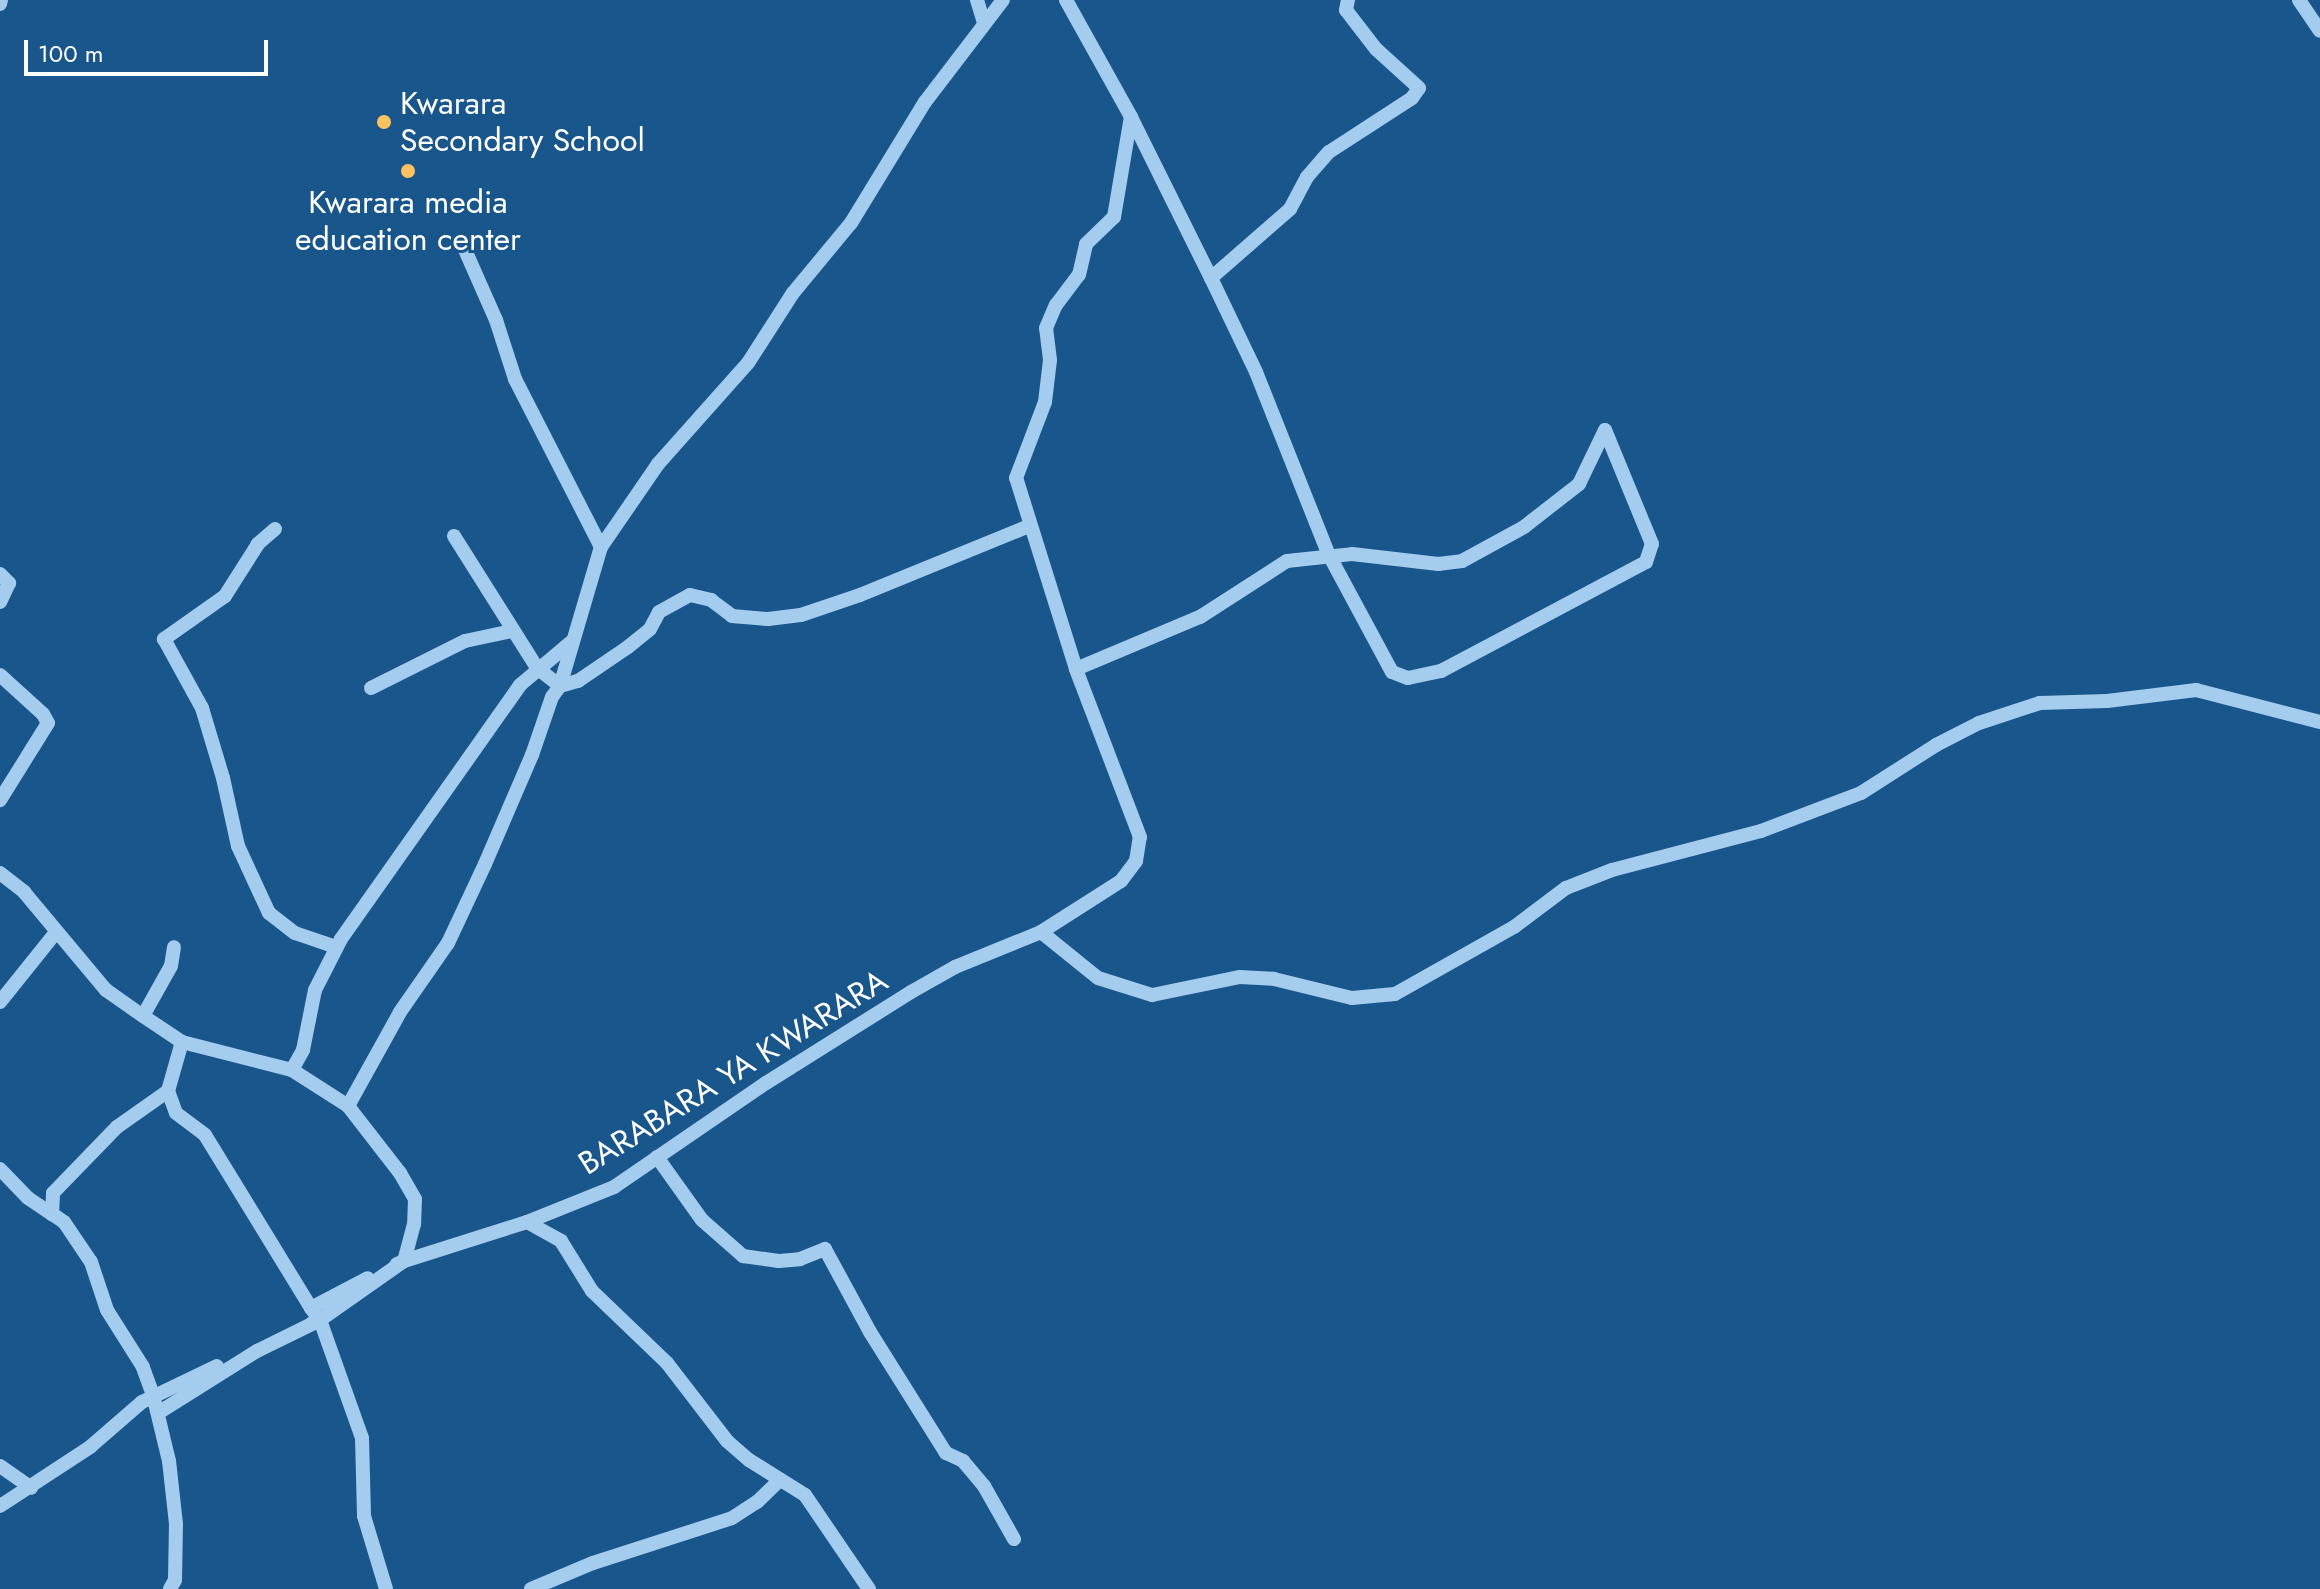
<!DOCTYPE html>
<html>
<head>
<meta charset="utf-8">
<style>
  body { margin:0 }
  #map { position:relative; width:2320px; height:1589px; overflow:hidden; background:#19568b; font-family:Jost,sans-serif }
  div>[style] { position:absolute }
  .minor>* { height:14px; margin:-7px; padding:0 7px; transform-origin:7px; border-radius:7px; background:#a3ccee }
  .dots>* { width:22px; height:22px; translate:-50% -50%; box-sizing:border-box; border:4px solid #19568b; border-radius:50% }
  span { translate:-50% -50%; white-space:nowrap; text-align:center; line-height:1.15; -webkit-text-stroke:6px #19568b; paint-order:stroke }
  .poi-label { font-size:32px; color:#fff }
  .left { translate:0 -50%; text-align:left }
  .street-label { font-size:32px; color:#fff }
  .scale { position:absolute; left:24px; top:40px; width:244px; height:36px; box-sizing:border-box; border:4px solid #fff; border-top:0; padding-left:10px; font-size:24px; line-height:28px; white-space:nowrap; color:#fff; -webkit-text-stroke:6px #19568b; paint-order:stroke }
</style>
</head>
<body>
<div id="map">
  <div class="minor">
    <i style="left:977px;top:0;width:24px;rotate:73deg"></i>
    <i style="left:1066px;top:0;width:134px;rotate:60.9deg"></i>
    <i style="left:1131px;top:117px;width:180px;rotate:63.6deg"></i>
    <i style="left:1211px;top:278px;width:104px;rotate:64.4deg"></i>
    <i style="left:1256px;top:372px;width:197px;rotate:68.3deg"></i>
    <i style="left:1329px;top:555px;width:133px;rotate:61.7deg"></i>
    <i style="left:1392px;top:672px;width:17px;rotate:21deg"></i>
    <i style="left:1408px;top:678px;width:34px;rotate:-12deg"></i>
    <i style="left:1441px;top:671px;width:232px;rotate:-28deg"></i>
    <i style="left:1646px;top:562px;width:19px;rotate:-72deg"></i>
    <i style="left:1652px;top:544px;width:123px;rotate:-112.4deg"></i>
    <i style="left:2299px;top:0;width:37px;rotate:56deg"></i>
    <i style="left:0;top:4px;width:4px;rotate:-76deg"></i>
    <i style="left:462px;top:243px;width:84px;rotate:66.2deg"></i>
    <i style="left:496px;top:320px;width:62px;rotate:72.1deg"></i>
    <i style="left:515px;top:379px;width:189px;rotate:62.9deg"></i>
    <i style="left:1211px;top:278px;width:105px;rotate:-41.1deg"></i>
    <i style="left:1290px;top:209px;width:36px;rotate:-62deg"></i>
    <i style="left:1307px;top:177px;width:33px;rotate:-49deg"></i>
    <i style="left:1329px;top:152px;width:99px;rotate:-33deg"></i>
    <i style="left:1412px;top:98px;width:12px;rotate:-55deg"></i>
    <i style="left:1419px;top:88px;width:58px;rotate:-137.8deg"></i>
    <i style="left:1376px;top:49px;width:49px;rotate:-127.6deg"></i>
    <i style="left:1346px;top:10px;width:10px;rotate:-79deg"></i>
    <i style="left:275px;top:529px;width:23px;rotate:139deg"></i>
    <i style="left:258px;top:544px;width:62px;rotate:122.4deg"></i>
    <i style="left:225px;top:596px;width:75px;rotate:144.8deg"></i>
    <i style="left:164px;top:639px;width:79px;rotate:61.2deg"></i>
    <i style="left:202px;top:708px;width:73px;rotate:73.3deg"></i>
    <i style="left:223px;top:778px;width:70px;rotate:77.6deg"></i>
    <i style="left:238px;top:846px;width:74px;rotate:65.2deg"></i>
    <i style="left:269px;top:913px;width:33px;rotate:38deg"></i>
    <i style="left:295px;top:933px;width:43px;rotate:18.9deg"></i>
    <i style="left:454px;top:536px;width:156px;rotate:57.8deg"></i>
    <i style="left:537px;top:668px;width:29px;rotate:38deg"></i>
    <i style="left:560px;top:686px;width:19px;rotate:-16deg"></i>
    <i style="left:578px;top:681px;width:60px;rotate:-34.2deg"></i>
    <i style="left:628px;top:647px;width:28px;rotate:-39deg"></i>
    <i style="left:650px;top:629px;width:19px;rotate:-62deg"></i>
    <i style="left:659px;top:612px;width:35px;rotate:-29deg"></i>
    <i style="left:690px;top:595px;width:22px;rotate:13deg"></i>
    <i style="left:711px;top:600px;width:26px;rotate:37deg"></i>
    <i style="left:732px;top:616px;width:36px;rotate:5deg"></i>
    <i style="left:768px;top:619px;width:33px;rotate:-7deg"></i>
    <i style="left:801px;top:615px;width:62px;rotate:-18.7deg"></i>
    <i style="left:860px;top:595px;width:183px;rotate:-22.2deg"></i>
    <i style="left:0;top:574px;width:13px;rotate:45deg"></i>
    <i style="left:9px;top:583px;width:21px;rotate:115deg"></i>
    <i style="left:1076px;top:669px;width:134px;rotate:-22.8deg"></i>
    <i style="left:1200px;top:617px;width:103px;rotate:-32.8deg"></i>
    <i style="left:1287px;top:561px;width:65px;rotate:-6.1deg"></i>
    <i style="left:1352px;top:554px;width:87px;rotate:6.6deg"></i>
    <i style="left:1438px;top:564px;width:24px;rotate:-7deg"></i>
    <i style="left:1462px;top:561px;width:71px;rotate:-28.7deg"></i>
    <i style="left:1524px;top:527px;width:70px;rotate:-38deg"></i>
    <i style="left:1579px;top:484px;width:60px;rotate:-64.3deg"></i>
    <i style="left:0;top:675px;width:58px;rotate:42.2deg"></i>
    <i style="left:43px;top:714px;width:10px;rotate:61deg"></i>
    <i style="left:48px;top:723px;width:91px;rotate:121.9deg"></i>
    <i style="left:371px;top:688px;width:105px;rotate:-26.6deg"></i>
    <i style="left:465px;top:641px;width:48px;rotate:-12deg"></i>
    <i style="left:0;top:873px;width:31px;rotate:38deg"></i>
    <i style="left:24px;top:892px;width:128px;rotate:50.1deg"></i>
    <i style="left:106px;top:990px;width:45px;rotate:35.1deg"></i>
    <i style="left:143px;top:1016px;width:47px;rotate:33.7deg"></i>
    <i style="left:182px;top:1042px;width:114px;rotate:14.3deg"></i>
    <i style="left:292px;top:1070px;width:67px;rotate:32.7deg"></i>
    <i style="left:348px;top:1106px;width:85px;rotate:52.2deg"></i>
    <i style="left:400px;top:1173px;width:30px;rotate:60deg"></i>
    <i style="left:415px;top:1199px;width:25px;rotate:92deg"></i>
    <i style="left:414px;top:1224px;width:38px;rotate:105deg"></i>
    <i style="left:404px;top:1261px;width:8px;rotate:157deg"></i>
    <i style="left:1041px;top:932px;width:73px;rotate:38.9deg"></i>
    <i style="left:1098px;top:978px;width:57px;rotate:17.5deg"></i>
    <i style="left:1152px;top:995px;width:90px;rotate:-11.6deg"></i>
    <i style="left:1240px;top:977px;width:34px;rotate:3deg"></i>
    <i style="left:1274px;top:979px;width:80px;rotate:13.7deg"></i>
    <i style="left:1352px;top:998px;width:43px;rotate:-5.3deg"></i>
    <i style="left:1395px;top:994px;width:137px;rotate:-29.4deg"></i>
    <i style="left:1514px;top:927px;width:65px;rotate:-36.9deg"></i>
    <i style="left:1566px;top:888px;width:49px;rotate:-21.4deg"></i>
    <i style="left:1612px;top:870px;width:154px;rotate:-14.7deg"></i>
    <i style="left:1761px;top:831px;width:107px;rotate:-20.8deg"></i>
    <i style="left:1861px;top:793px;width:89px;rotate:-32.6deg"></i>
    <i style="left:1936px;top:745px;width:48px;rotate:-27.1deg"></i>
    <i style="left:1979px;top:723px;width:64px;rotate:-18.2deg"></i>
    <i style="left:2040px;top:703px;width:67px;rotate:-1.7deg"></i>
    <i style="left:2107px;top:701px;width:90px;rotate:-7deg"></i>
    <i style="left:2196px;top:690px;width:128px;rotate:14.5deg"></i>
    <i style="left:0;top:1002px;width:90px;rotate:-51.3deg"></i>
    <i style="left:143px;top:1016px;width:57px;rotate:-60.8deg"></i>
    <i style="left:171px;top:966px;width:19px;rotate:-81deg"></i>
    <i style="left:292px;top:1070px;width:23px;rotate:-61deg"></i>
    <i style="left:303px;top:1050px;width:61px;rotate:-78.7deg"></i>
    <i style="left:315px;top:990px;width:57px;rotate:-63deg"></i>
    <i style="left:341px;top:939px;width:311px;rotate:-54.8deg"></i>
    <i style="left:520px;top:685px;width:67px;rotate:-40.1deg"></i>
    <i style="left:168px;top:1091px;width:23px;rotate:70deg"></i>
    <i style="left:176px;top:1113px;width:36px;rotate:37deg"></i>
    <i style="left:205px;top:1135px;width:203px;rotate:58.5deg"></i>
    <i style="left:348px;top:1106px;width:107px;rotate:-61deg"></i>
    <i style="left:400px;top:1012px;width:84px;rotate:-55.2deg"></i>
    <i style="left:448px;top:943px;width:87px;rotate:-64.9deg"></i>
    <i style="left:485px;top:864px;width:119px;rotate:-66.7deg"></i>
    <i style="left:532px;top:755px;width:61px;rotate:-71deg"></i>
    <i style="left:552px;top:697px;width:14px;rotate:-54deg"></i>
    <i style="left:560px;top:686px;width:145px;rotate:-73.6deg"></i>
    <i style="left:601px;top:547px;width:101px;rotate:-55.5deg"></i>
    <i style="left:658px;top:464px;width:135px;rotate:-48.3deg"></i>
    <i style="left:748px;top:363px;width:83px;rotate:-57.3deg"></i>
    <i style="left:793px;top:293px;width:91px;rotate:-50.4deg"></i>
    <i style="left:851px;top:223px;width:142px;rotate:-58.6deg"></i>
    <i style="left:925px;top:102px;width:128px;rotate:-52.6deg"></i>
    <i style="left:657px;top:1157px;width:77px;rotate:54.5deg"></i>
    <i style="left:702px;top:1220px;width:55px;rotate:41.3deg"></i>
    <i style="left:743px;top:1256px;width:36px;rotate:8deg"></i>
    <i style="left:779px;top:1261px;width:21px;rotate:-5deg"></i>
    <i style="left:800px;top:1259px;width:27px;rotate:-22deg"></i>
    <i style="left:825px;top:1249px;width:94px;rotate:61.5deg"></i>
    <i style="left:870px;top:1332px;width:143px;rotate:57.9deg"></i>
    <i style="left:946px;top:1453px;width:19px;rotate:25deg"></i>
    <i style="left:963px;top:1461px;width:33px;rotate:50deg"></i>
    <i style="left:984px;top:1486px;width:61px;rotate:60.5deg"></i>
    <i style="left:0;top:1169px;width:40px;rotate:46deg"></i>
    <i style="left:28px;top:1198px;width:29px;rotate:34deg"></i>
    <i style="left:527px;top:1222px;width:39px;rotate:29deg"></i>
    <i style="left:561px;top:1241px;width:59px;rotate:58.2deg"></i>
    <i style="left:592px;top:1291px;width:104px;rotate:43.8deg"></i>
    <i style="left:667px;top:1363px;width:98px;rotate:52.4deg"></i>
    <i style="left:727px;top:1441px;width:29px;rotate:41deg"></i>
    <i style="left:749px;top:1460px;width:66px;rotate:32deg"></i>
    <i style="left:805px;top:1495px;width:114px;rotate:55.8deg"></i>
    <i style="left:320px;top:1320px;width:125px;rotate:70.4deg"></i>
    <i style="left:362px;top:1438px;width:78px;rotate:88.5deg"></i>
    <i style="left:364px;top:1516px;width:76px;rotate:73.2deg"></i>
    <i style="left:312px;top:1323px;width:9px;rotate:-21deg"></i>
    <i style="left:320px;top:1320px;width:15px;rotate:-127deg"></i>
    <i style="left:311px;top:1308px;width:64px;rotate:-27.8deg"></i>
    <i style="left:158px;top:1413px;width:117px;rotate:-32.1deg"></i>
    <i style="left:257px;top:1351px;width:70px;rotate:-26.2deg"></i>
    <i style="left:320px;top:1320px;width:103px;rotate:-35.1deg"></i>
    <i style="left:404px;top:1261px;width:129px;rotate:-17.6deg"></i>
    <i style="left:527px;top:1222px;width:94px;rotate:-21.9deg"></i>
    <i style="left:614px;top:1187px;width:184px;rotate:-34.4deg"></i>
    <i style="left:766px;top:1083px;width:171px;rotate:-32.1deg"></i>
    <i style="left:911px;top:992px;width:51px;rotate:-29.6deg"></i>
    <i style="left:955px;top:967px;width:93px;rotate:-22.1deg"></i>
    <i style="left:1041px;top:932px;width:95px;rotate:-32.5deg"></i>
    <i style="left:1121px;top:881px;width:25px;rotate:-53deg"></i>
    <i style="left:1136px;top:861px;width:24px;rotate:-81deg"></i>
    <i style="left:1140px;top:837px;width:180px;rotate:-110.9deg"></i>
    <i style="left:1076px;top:669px;width:200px;rotate:-107.4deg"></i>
    <i style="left:1016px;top:478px;width:81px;rotate:-69.1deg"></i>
    <i style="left:1045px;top:402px;width:42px;rotate:-83.2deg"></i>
    <i style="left:1050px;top:360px;width:32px;rotate:-97deg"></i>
    <i style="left:1046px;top:328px;width:25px;rotate:-67deg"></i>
    <i style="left:1056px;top:305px;width:38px;rotate:-53deg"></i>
    <i style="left:1079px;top:275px;width:32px;rotate:-77deg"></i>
    <i style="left:1086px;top:244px;width:39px;rotate:-44deg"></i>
    <i style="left:1114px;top:217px;width:101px;rotate:-80.4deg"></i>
    <i style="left:0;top:1466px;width:38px;rotate:35deg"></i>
    <i style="left:0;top:1506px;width:108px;rotate:-33.2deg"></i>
    <i style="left:90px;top:1447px;width:69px;rotate:-40.9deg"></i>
    <i style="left:142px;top:1402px;width:83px;rotate:-25.6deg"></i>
    <i style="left:170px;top:1589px;width:10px;rotate:-61deg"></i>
    <i style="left:175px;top:1580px;width:56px;rotate:-89deg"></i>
    <i style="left:176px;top:1524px;width:63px;rotate:-96.3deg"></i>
    <i style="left:169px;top:1461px;width:68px;rotate:-103.6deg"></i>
    <i style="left:153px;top:1395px;width:30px;rotate:-110deg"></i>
    <i style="left:143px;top:1367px;width:67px;rotate:-122.3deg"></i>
    <i style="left:107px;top:1310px;width:51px;rotate:-108.4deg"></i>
    <i style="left:91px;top:1262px;width:48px;rotate:-124deg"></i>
    <i style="left:64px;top:1222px;width:14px;rotate:-146deg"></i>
    <i style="left:52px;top:1214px;width:21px;rotate:-87deg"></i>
    <i style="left:53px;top:1193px;width:92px;rotate:-45.9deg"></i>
    <i style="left:117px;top:1127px;width:62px;rotate:-35.2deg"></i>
    <i style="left:168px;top:1091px;width:51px;rotate:-74.1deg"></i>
    <i style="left:531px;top:1589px;width:67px;rotate:-22.8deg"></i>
    <i style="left:593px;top:1563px;width:146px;rotate:-17.9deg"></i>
    <i style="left:732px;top:1518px;width:30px;rotate:-33deg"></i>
    <i style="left:757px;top:1502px;width:32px;rotate:-44deg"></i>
  </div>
  <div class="dots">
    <i style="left:384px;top:122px;background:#ffc260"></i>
    <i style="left:408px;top:171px;background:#ffc260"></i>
  </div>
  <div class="poi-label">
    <span class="left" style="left:400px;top:122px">Kwarara<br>Secondary School</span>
    <span style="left:408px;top:221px">Kwarara media<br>education center</span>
  </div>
  <div class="street-label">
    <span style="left:733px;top:1072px;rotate:-32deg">BARABARA YA KWARARA</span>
  </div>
  <div class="scale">100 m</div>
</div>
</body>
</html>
